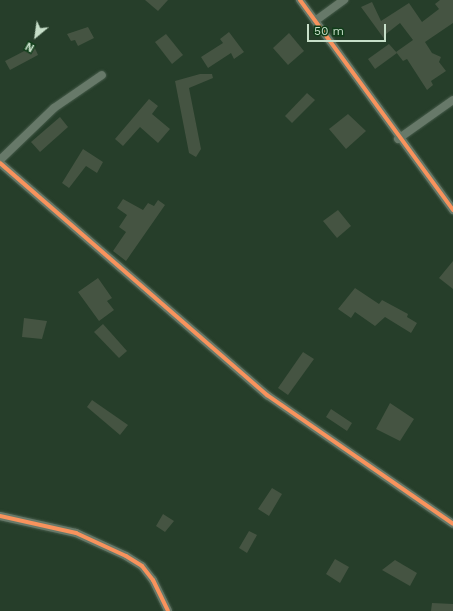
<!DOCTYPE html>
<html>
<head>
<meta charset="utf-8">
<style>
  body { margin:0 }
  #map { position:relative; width:453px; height:611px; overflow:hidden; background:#263e2a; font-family:"Work Sans",sans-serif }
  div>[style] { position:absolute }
  .building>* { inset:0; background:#455442 }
  .roads { filter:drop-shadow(0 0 1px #465b4a) drop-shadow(0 0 1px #465b4a) }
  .street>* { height:8px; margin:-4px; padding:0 4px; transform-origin:4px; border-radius:4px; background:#677969 }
  .cycleway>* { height:4px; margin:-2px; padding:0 2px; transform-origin:2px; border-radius:2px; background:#f8935d }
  span { translate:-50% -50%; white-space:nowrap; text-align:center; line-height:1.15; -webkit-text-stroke:3px #103d19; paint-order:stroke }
  .north { position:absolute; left:16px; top:16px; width:40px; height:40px; -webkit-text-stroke:3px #103d19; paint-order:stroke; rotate:209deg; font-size:11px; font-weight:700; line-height:16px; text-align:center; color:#c7dfc9 }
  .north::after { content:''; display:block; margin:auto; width:14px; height:18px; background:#c7dfc9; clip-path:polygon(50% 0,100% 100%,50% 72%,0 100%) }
  .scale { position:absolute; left:307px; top:24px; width:79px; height:18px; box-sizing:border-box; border:2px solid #c7dfc9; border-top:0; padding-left:5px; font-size:12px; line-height:14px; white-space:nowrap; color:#c7dfc9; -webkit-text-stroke:3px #103d19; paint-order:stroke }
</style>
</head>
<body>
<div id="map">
  <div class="building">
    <i style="clip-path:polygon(145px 0,168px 0,158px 11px)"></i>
    <i style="clip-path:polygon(440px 0,453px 0,453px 23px,425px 42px,432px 53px,441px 57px,439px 62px,446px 71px,431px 81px,433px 85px,427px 90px,407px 59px,403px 61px,396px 52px,413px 40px,400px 23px,386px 34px,385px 40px,361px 7px,372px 2px,381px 21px,409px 3px,422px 22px,439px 9px,435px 4px)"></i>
    <i style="clip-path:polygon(88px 27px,94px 38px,78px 46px,75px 40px,71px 41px,67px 34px)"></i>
    <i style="clip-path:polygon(229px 32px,244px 52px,234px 59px,231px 53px,208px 68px,201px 57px,223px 43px,220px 39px)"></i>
    <i style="clip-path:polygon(289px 33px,304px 51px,288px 65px,273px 48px)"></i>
    <i style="clip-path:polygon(166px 34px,183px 55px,172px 64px,155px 42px)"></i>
    <i style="clip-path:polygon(389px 44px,397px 53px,375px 69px,368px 59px)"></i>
    <i style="clip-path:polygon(34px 46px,38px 55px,10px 70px,5px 61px)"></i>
    <i style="clip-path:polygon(200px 74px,212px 74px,213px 78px,189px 88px,201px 149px,196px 157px,189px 153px,175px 81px)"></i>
    <i style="clip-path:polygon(307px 93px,315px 100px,292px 123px,285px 116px)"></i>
    <i style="clip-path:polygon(149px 99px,158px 106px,152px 114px,170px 129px,158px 143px,140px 127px,123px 146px,115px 139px)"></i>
    <i style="clip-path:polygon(348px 114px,366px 131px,346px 149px,329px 129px)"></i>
    <i style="clip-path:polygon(60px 117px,68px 127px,40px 152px,31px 142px)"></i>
    <i style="clip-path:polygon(83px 149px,103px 162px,97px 173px,86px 166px,69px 188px,62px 183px)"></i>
    <i style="clip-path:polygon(123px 199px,143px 210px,148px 203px,154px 206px,158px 200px,165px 205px,126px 261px,113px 251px,126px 232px,119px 227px,127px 215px,117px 208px)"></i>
    <i style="clip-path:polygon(338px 210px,351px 226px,337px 238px,323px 221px)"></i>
    <i style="clip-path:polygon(453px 261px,453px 289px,439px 278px)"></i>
    <i style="clip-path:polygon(98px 278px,112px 298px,107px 301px,114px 310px,99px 321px,78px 292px)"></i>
    <i style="clip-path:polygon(355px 288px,379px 304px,382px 300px,408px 314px,407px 317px,417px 323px,411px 333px,385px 317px,375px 326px,355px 312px,351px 318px,338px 309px)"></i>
    <i style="clip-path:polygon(24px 318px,47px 321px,42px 339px,22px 337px)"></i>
    <i style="clip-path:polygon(103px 324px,127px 351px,119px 358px,94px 332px)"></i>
    <i style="clip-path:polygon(303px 352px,314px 359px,288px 395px,278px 388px)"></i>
    <i style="clip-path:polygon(92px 400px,128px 425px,120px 435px,87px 407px)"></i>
    <i style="clip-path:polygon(390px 403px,414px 419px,400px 441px,376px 429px)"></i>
    <i style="clip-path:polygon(331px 409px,352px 423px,347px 431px,326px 417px)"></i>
    <i style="clip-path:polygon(272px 488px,282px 494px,269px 516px,258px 509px)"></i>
    <i style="clip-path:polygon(163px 514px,174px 521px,165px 532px,156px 526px)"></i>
    <i style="clip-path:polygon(249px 531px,257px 535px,247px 553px,239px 548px)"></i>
    <i style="clip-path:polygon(335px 559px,349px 567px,340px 583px,326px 574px)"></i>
    <i style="clip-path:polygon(395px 560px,417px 573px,410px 586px,382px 570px)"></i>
    <i style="clip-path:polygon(432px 603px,453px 604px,453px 611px,431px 611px)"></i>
  </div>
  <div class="roads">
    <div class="street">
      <i style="left:300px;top:0;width:260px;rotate:53.9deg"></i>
      <i style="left:315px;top:21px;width:36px;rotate:-36deg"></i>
      <i style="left:398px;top:139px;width:67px;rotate:-35.3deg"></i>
      <i style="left:0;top:160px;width:75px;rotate:-43.9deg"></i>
      <i style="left:54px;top:108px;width:58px;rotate:-34.5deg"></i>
      <i style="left:0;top:163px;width:354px;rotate:41deg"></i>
      <i style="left:267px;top:395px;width:226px;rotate:34.7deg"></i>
      <i style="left:0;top:516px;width:78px;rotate:12.6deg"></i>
      <i style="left:76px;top:533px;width:55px;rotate:24.7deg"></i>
      <i style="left:126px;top:556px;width:19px;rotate:32deg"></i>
      <i style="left:142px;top:566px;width:18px;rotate:52deg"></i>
      <i style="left:153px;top:580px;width:34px;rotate:64deg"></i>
    </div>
  </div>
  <div class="cycleway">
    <i style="left:300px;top:0;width:260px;rotate:53.9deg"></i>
    <i style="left:0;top:163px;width:354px;rotate:41deg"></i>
    <i style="left:267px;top:395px;width:226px;rotate:34.7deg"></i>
    <i style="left:0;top:516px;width:78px;rotate:12.6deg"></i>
    <i style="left:76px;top:533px;width:55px;rotate:24.7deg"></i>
    <i style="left:126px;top:556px;width:19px;rotate:32deg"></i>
    <i style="left:142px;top:566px;width:18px;rotate:52deg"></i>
    <i style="left:153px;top:580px;width:34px;rotate:64deg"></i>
  </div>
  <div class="north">N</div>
  <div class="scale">50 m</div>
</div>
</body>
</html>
